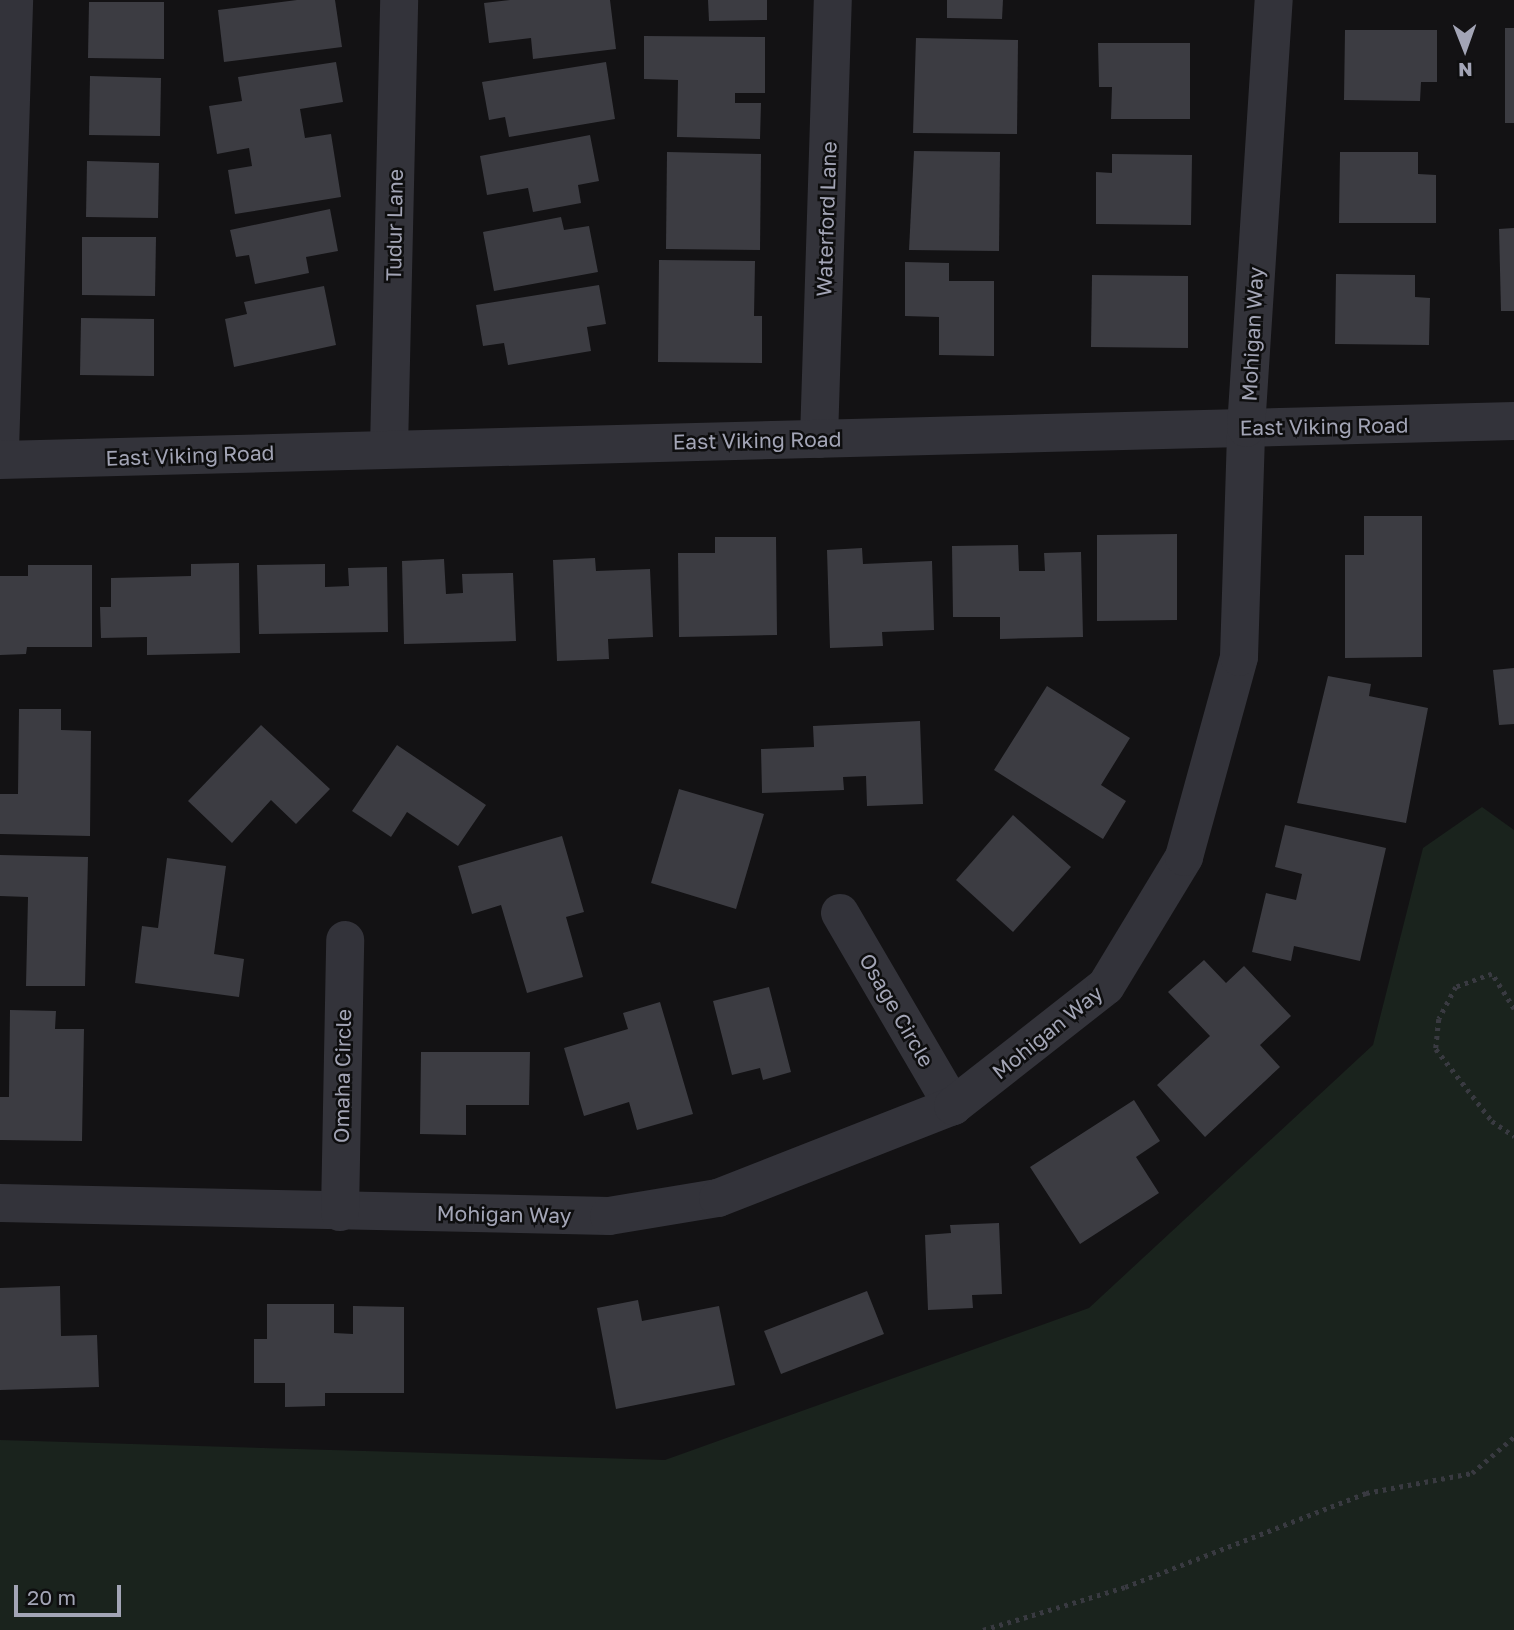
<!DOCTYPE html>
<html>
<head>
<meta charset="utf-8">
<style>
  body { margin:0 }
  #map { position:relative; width:1514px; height:1630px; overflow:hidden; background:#131214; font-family:"Golos Text",sans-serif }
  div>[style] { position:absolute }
  .green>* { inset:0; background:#1a231d }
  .building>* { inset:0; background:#3c3c42 }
  .path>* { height:4.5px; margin-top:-2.25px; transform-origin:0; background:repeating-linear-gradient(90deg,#393a41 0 3.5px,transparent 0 8.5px) }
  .minor>* { height:38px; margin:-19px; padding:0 19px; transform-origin:19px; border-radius:19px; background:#33333a }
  span { translate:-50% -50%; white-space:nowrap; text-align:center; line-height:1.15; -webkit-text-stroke:5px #0e0e0f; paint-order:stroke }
  .street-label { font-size:21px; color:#a3a5b6 }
  .north { position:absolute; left:1430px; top:14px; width:70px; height:70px; -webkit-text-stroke:5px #0e0e0f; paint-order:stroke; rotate:179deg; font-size:19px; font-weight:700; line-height:28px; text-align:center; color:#a3a5b6 }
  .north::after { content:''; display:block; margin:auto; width:24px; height:32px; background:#a3a5b6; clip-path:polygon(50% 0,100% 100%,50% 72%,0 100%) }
  .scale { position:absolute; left:14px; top:1585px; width:107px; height:32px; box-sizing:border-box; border:4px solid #a3a5b6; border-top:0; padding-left:9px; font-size:21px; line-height:24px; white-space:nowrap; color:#a3a5b6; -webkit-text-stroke:5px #0e0e0f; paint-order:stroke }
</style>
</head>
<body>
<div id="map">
  <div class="green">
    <i style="clip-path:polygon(1482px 807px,1514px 830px,1514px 1630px,0 1630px,0 1440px,665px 1460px,1089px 1308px,1373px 1045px,1423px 848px)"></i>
  </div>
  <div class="building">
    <i style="clip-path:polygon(297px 0,335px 0,342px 47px,224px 62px,218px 10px)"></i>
    <i style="clip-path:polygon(510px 0,610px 0,616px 49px,533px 59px,531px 38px,489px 43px,484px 3px)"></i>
    <i style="clip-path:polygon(708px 0,767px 0,767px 20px,709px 21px)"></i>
    <i style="clip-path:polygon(947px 0,1003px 0,1002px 19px,947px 18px)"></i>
    <i style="clip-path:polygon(89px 2px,164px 2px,164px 59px,88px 58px)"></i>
    <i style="clip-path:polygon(1505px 28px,1514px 28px,1514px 123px,1505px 123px)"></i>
    <i style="clip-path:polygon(1345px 30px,1437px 30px,1437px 82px,1421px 82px,1420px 101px,1344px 100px)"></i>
    <i style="clip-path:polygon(644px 36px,765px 37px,765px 93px,735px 93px,735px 103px,761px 103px,760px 139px,677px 137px,678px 80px,644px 79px)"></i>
    <i style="clip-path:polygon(916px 38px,1018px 40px,1017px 134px,913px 133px)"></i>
    <i style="clip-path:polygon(1098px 43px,1190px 43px,1190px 119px,1111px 119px,1112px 87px,1099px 87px)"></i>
    <i style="clip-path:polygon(336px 62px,343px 102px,300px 109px,305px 138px,331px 134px,341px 197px,235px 214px,228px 170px,252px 166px,249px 148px,217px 154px,209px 106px,242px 101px,238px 77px)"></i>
    <i style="clip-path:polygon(606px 62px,615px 119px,509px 137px,505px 117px,489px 120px,482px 82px)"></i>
    <i style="clip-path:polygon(90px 76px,161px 78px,160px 136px,89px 135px)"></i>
    <i style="clip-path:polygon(590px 135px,599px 181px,578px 185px,581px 203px,533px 212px,528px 188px,487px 195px,480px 156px)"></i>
    <i style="clip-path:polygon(914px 151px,1000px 152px,999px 251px,909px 250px)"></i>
    <i style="clip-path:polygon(667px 152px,761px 154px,760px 250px,666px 249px)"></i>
    <i style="clip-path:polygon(1340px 152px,1418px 152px,1418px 174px,1436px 175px,1436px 223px,1339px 223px)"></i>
    <i style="clip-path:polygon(1112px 154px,1192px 155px,1191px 225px,1096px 224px,1096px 172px,1112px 173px)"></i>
    <i style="clip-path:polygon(87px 161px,159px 163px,158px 218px,86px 217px)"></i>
    <i style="clip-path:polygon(330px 209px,338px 251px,306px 257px,309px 273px,255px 284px,249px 255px,236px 257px,230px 230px)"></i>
    <i style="clip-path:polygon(561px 217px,564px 230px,589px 226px,598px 272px,494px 291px,483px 232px)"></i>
    <i style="clip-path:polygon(1514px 228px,1514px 311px,1501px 311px,1499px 229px)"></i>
    <i style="clip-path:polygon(82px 237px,156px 237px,155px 296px,82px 295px)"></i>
    <i style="clip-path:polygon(659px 260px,755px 261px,754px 316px,762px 316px,762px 363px,658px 362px)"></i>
    <i style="clip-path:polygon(905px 262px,949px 263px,949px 281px,994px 281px,994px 356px,939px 355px,939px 317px,905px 316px)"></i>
    <i style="clip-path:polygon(1336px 274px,1415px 275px,1415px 297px,1430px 298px,1429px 345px,1335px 344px)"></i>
    <i style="clip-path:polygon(1092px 275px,1188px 276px,1188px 348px,1091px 347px)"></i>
    <i style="clip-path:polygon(599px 285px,606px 324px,587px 327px,591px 351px,508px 365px,504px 343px,483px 346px,476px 305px)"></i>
    <i style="clip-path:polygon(324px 286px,336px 345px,234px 367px,225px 319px,247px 314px,244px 302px)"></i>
    <i style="clip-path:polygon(81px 318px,154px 319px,154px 376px,80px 375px)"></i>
    <i style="clip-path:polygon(1364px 516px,1422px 516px,1422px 657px,1345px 658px,1345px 555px,1364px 555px)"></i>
    <i style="clip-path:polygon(1177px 534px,1177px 620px,1097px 621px,1097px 535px)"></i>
    <i style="clip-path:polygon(715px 537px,776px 537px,777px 635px,679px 637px,678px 553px,715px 553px)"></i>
    <i style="clip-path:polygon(1018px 545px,1019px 571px,1045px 571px,1044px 553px,1081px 552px,1083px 637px,1000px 639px,1000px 617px,953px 617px,952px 546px)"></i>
    <i style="clip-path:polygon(862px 548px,863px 564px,932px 561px,934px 630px,882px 632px,883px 646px,830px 648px,827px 550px)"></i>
    <i style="clip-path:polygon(595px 558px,596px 571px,650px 569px,653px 637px,608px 639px,609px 659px,557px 661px,553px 560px)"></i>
    <i style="clip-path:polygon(444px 559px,446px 594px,463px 593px,462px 574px,513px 573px,516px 641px,404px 644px,402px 561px)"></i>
    <i style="clip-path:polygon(239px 563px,240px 653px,147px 655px,147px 637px,101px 638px,100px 607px,111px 607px,111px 578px,191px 576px,191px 564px)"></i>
    <i style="clip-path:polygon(325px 564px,325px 587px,349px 586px,348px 568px,387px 567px,388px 632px,259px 634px,257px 565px)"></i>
    <i style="clip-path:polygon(28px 565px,92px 565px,92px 647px,27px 647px,26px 654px,0 655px,0 576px,28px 576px)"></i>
    <i style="clip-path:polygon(1514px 668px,1514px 724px,1499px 725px,1493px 670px)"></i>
    <i style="clip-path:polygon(1328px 676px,1371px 684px,1369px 696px,1428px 708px,1406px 823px,1297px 803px)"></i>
    <i style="clip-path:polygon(1047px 686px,1130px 738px,1101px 785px,1126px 801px,1103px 839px,994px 770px)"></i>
    <i style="clip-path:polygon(19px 709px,61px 709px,61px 730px,91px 731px,90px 836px,0 834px,0 794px,18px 794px)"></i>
    <i style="clip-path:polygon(920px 721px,923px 804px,867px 806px,866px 776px,843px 777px,844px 790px,762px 793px,761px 749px,814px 747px,813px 726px)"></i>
    <i style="clip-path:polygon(261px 725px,330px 789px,296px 824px,271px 800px,232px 843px,188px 801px)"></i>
    <i style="clip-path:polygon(397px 745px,486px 805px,458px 846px,407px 812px,391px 837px,352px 811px)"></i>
    <i style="clip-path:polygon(679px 789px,764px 814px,736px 909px,651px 883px)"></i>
    <i style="clip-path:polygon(1013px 815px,1071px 867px,1013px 932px,956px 880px)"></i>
    <i style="clip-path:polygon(1285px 825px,1386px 848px,1360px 961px,1294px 946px,1291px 961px,1252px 952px,1266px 893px,1296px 900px,1302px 874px,1275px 867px)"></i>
    <i style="clip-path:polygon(562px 836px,584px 912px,566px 917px,583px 977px,527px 993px,501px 905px,472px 914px,458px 866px)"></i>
    <i style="clip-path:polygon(0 855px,88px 857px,85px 986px,26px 986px,28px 897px,0 896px)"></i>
    <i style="clip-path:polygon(167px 858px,226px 866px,214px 954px,244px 959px,239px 997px,135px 983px,142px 926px,158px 928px)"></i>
    <i style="clip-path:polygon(1204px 960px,1226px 983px,1244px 966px,1291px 1016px,1260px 1045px,1280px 1067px,1205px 1137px,1157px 1085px,1210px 1036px,1168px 992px)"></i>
    <i style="clip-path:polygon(769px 987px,791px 1072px,763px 1080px,760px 1068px,732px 1075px,713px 1001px)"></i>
    <i style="clip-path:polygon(660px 1002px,693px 1114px,637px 1130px,629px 1102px,584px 1116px,564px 1048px,628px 1029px,623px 1013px)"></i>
    <i style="clip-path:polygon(10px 1010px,56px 1011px,55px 1029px,84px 1029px,82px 1141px,0 1140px,0 1097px,9px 1097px)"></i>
    <i style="clip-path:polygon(421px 1052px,530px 1052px,529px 1105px,466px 1105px,466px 1135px,420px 1134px)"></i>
    <i style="clip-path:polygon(1134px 1100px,1160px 1141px,1136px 1157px,1159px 1193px,1080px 1244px,1030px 1167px)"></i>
    <i style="clip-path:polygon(999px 1223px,1002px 1294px,972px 1295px,973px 1308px,928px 1310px,925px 1235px,951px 1233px,950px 1225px)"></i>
    <i style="clip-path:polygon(60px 1286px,61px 1336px,97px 1335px,99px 1387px,0 1390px,0 1288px)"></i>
    <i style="clip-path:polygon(867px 1291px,884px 1334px,781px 1374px,764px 1331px)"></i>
    <i style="clip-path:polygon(638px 1300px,642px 1321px,719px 1306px,735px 1385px,616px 1409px,597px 1308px)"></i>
    <i style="clip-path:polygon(267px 1304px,334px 1304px,334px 1333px,353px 1334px,353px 1306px,404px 1307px,404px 1393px,325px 1393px,325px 1406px,285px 1407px,285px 1383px,254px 1383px,254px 1339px,267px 1339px)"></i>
  </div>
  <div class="path">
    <i style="left:1514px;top:1009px;width:41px;rotate:-122.2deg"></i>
    <i style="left:1492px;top:974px;width:38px;rotate:160deg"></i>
    <i style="left:1456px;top:987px;width:36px;rotate:118deg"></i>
    <i style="left:1439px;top:1019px;width:30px;rotate:96deg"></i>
    <i style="left:1436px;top:1049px;width:91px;rotate:52.1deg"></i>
    <i style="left:1492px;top:1121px;width:27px;rotate:34deg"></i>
    <i style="left:983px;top:1630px;width:148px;rotate:-16.8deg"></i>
    <i style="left:1125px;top:1587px;width:259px;rotate:-21.3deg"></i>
    <i style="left:1366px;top:1493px;width:108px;rotate:-10.7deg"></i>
    <i style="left:1472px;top:1473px;width:55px;rotate:-40.6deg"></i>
  </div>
  <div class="minor">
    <i style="left:819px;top:439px;width:439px;rotate:-88.2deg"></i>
    <i style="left:389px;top:449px;width:449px;rotate:-88.7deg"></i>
    <i style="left:0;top:450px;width:450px;rotate:-88.2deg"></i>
    <i style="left:0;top:460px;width:1515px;rotate:-1.48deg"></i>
    <i style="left:840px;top:913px;width:224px;rotate:59.7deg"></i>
    <i style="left:0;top:1203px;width:609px;rotate:1.22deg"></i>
    <i style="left:609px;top:1216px;width:110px;rotate:-9.4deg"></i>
    <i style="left:718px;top:1198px;width:252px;rotate:-21.4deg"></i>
    <i style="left:953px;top:1106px;width:194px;rotate:-38.1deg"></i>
    <i style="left:1106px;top:986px;width:151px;rotate:-58.8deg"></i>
    <i style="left:1184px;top:857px;width:207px;rotate:-74.6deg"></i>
    <i style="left:1239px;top:657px;width:229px;rotate:-88.2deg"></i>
    <i style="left:1246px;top:428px;width:429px;rotate:-86.3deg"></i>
    <i style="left:340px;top:1212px;width:272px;rotate:-88.9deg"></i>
  </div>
  <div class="street-label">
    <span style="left:826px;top:219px;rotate:-88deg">Waterford Lane</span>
    <span style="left:394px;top:225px;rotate:-89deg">Tudur Lane</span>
    <span style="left:1252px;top:334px;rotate:-87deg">Mohigan Way</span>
    <span style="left:1324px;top:426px;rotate:-1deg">East Viking Road</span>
    <span style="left:757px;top:440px;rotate:-1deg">East Viking Road</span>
    <span style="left:190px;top:455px;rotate:-2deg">East Viking Road</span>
    <span style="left:897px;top:1010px;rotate:60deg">Osage Circle</span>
    <span style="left:1047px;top:1032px;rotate:-39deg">Mohigan Way</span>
    <span style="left:342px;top:1076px;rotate:-89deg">Omaha Circle</span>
    <span style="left:504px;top:1214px;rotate:1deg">Mohigan Way</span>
  </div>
  <div class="north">N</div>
  <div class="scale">20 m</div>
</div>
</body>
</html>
